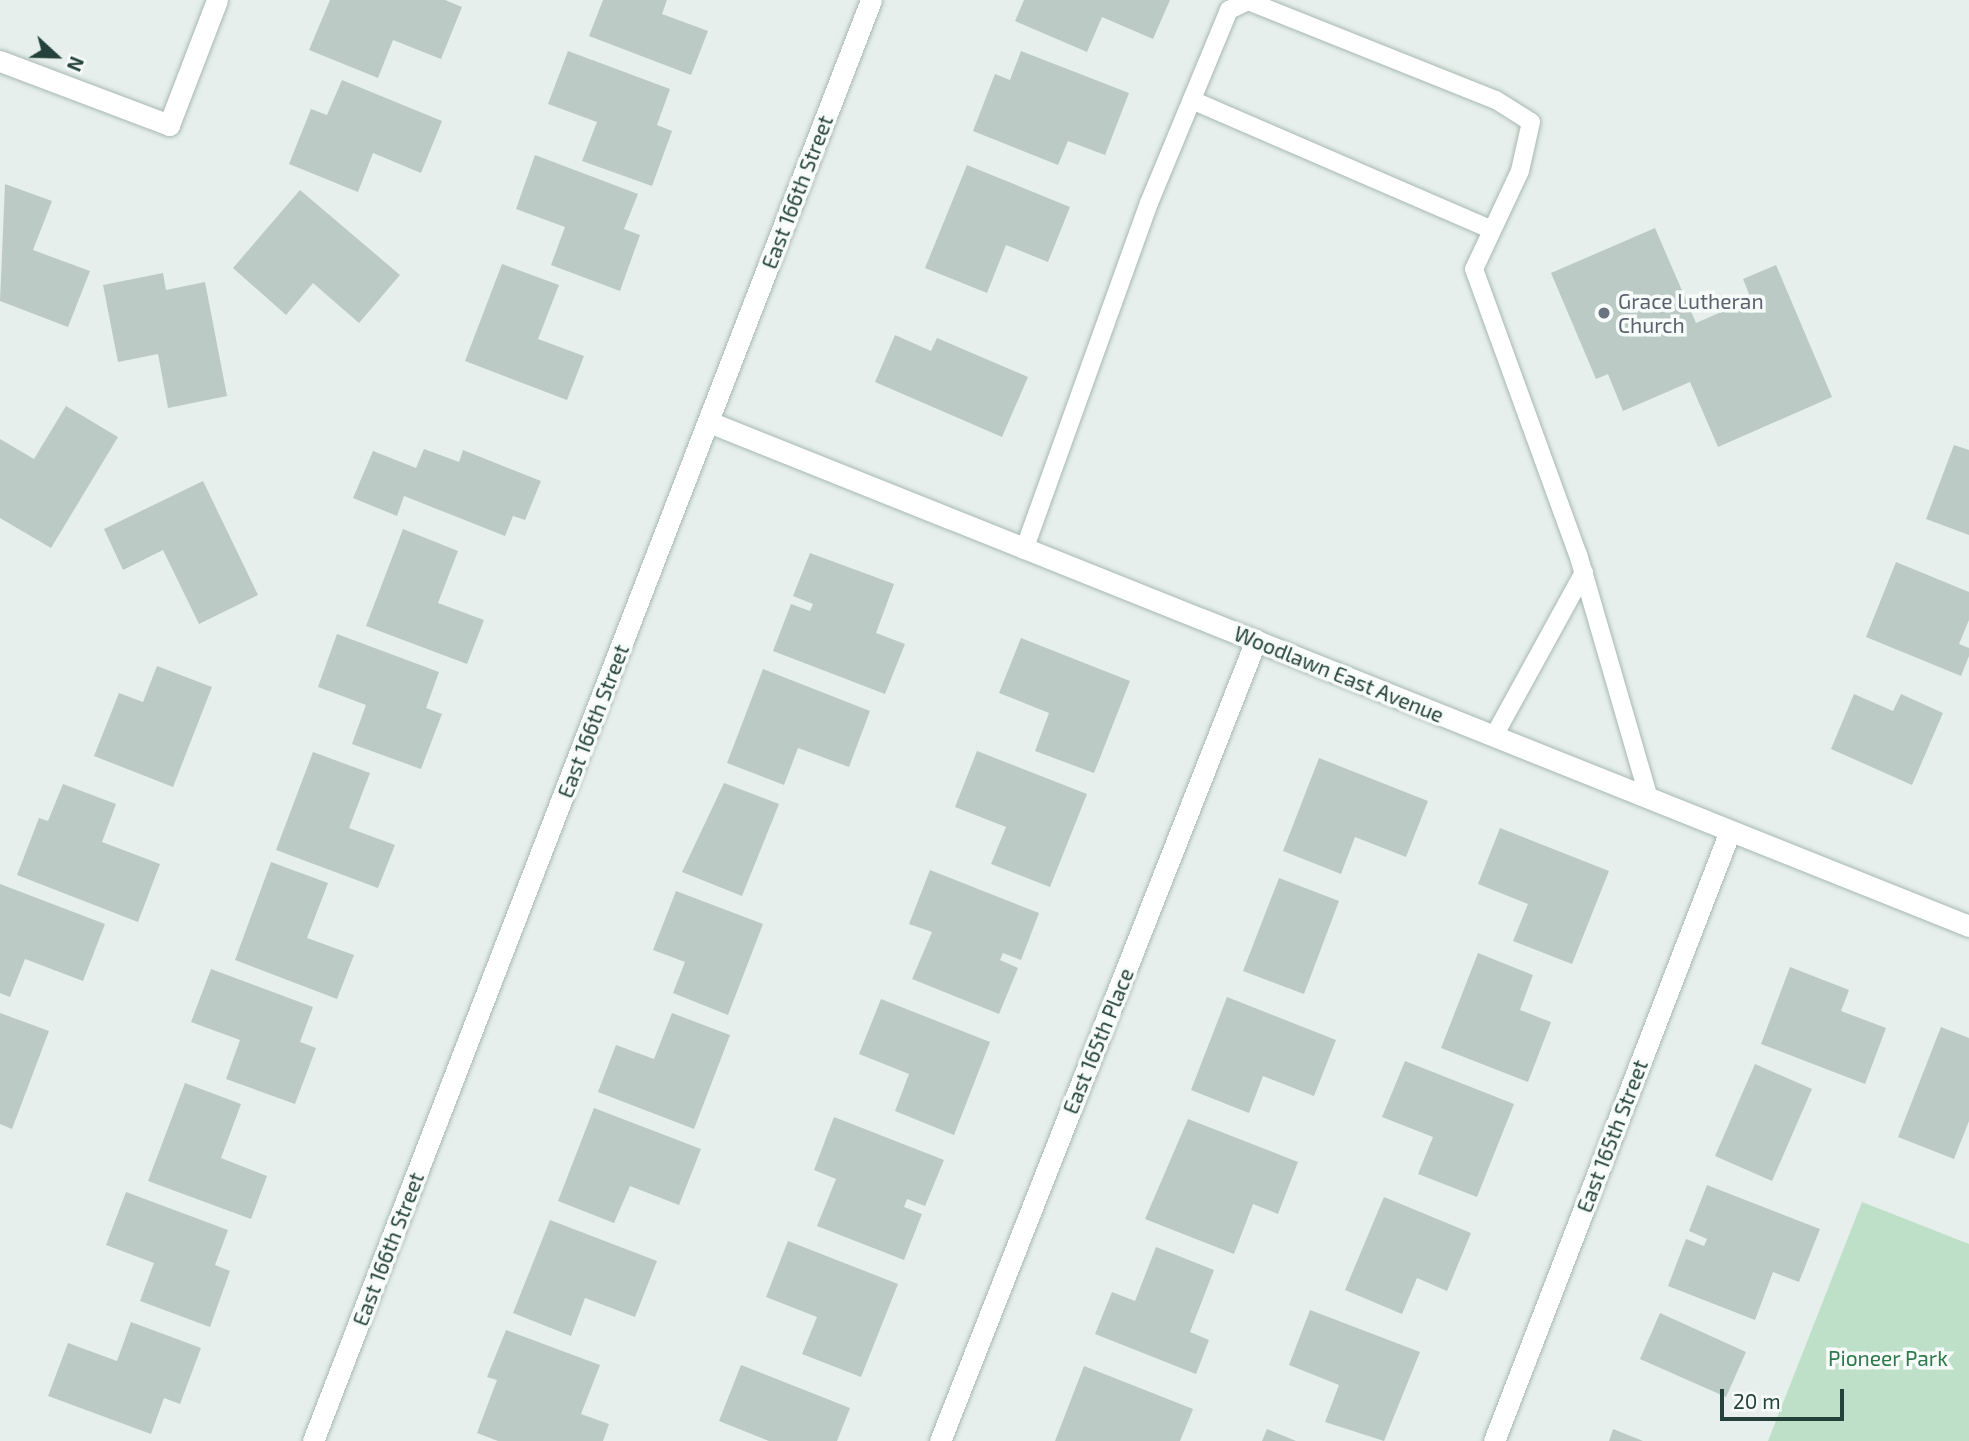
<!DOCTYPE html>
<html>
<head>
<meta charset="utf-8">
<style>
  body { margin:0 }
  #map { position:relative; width:1969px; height:1441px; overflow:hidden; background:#e6efeb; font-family:"Exo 2",sans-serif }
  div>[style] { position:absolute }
  .green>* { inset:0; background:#bfe0c8 }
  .building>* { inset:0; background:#bbcac4 }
  .roads { filter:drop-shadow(0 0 2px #a8b8b2) drop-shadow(0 0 2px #a8b8b2) }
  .service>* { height:18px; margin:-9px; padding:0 9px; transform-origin:9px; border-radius:9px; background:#fff }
  .minor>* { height:21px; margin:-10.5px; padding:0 10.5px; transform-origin:10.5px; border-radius:10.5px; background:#fff }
  .dots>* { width:19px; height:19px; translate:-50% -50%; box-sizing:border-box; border:4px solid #f7fbf9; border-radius:50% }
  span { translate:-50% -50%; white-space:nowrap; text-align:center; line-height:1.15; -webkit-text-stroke:7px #f7fbf9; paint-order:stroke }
  .street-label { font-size:21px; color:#24423a }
  .worship-label { font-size:21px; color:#5b616d }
  .left { translate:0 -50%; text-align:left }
  .park-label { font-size:21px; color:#2d7a4b }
  .north { position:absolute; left:21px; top:21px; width:70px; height:70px; -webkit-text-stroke:5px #f7fbf9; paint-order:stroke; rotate:112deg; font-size:19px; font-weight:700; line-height:28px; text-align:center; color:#24423a }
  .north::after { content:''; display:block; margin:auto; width:24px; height:32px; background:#24423a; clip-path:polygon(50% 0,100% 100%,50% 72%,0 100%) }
  .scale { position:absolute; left:1720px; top:1389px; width:124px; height:32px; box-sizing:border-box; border:4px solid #24423a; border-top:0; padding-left:9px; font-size:21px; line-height:24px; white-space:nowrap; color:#24423a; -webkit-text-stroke:5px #f7fbf9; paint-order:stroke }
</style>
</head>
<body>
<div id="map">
  <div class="green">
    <i style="clip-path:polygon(1862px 1202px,1969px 1244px,1969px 1441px,1768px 1441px)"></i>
  </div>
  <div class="building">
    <i style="clip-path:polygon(330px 0,445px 0,462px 7px,441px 59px,393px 40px,378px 78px,309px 50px)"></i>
    <i style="clip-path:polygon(603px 0,667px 0,662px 14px,708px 31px,691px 75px,589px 36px)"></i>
    <i style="clip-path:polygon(1024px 0,1170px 0,1153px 39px,1102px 17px,1087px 52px,1015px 21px)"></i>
    <i style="clip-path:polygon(568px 51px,670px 89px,657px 125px,672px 131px,652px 186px,582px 161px,597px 122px,548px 104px)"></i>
    <i style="clip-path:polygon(1021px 51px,1129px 93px,1105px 155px,1068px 141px,1058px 165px,973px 131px,995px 74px,1010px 80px)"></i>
    <i style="clip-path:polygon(342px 80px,442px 121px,421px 173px,373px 153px,358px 192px,289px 164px,311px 109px,327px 115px)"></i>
    <i style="clip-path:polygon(535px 155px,638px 194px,624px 229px,640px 235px,620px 291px,551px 265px,565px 227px,516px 209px)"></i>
    <i style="clip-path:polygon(967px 165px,1070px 207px,1048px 262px,1006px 245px,987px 293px,925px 268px)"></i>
    <i style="clip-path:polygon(5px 184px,52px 201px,33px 250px,90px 271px,68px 327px,0 301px)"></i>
    <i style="clip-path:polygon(300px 190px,400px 275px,359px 323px,313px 283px,286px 315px,233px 268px)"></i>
    <i style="clip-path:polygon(1655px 228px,1696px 323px,1751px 299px,1743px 279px,1776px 265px,1832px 397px,1718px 447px,1690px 382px,1623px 411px,1608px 374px,1596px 379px,1551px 273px)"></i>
    <i style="clip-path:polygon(502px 264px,559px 285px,538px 339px,584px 356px,567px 400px,465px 361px)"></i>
    <i style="clip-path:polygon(163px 273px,166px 290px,205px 282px,227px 396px,168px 408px,158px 354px,118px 362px,103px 285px)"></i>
    <i style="clip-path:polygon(895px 335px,931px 351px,937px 338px,1028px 377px,1002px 437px,875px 382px)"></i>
    <i style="clip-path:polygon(66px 406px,118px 437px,51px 548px,0 518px,0 439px,34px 459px)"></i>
    <i style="clip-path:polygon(1954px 445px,1969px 450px,1969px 535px,1926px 519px)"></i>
    <i style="clip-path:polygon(424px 449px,459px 462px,463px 450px,541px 481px,525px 520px,513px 516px,505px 536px,404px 496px,397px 516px,353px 498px,373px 451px,416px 468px)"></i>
    <i style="clip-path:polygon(203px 481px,258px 595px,199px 624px,163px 550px,123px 570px,104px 529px)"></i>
    <i style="clip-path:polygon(403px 529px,458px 551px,438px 603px,484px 620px,467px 664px,366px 626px)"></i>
    <i style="clip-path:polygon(810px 553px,894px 584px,876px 633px,905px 644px,885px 694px,773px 651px,791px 604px,810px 611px,813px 604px,793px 596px)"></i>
    <i style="clip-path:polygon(1896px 562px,1969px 592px,1969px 620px,1959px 644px,1969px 648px,1969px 656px,1961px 676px,1866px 637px)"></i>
    <i style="clip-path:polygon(337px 634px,439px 672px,426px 708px,442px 714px,421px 769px,352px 744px,366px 705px,318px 687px)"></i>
    <i style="clip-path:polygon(1021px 638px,1130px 681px,1094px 773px,1035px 751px,1049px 713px,999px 693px)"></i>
    <i style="clip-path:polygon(157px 666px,212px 687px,173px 787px,94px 756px,119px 693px,143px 702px)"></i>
    <i style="clip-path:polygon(763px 669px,870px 711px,849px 767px,798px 748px,784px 785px,727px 763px)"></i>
    <i style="clip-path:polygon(1854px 694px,1893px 711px,1901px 694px,1943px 713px,1912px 785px,1831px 749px)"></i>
    <i style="clip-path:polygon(977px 751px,1087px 794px,1050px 887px,991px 864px,1006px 827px,955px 807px)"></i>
    <i style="clip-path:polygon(313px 752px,370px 773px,349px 828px,395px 845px,378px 888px,276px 850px)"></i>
    <i style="clip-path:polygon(1319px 758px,1428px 801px,1406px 857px,1355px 837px,1341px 874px,1283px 851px)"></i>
    <i style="clip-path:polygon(724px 783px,779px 804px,742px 896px,682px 872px)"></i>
    <i style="clip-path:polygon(63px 784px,116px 804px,102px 842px,160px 864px,138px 922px,17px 875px,39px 818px,48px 821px)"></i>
    <i style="clip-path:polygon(1500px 828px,1609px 871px,1572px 964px,1513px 941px,1528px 904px,1478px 884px)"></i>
    <i style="clip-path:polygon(271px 862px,328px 883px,307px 938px,354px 955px,337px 999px,235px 960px)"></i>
    <i style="clip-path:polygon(930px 870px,1039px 913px,1021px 960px,1003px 953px,1000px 960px,1018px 968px,999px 1014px,912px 979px,932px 932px,909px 924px)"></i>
    <i style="clip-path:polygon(1279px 878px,1339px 901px,1304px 994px,1243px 971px)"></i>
    <i style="clip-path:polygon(0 884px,105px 924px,83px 981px,25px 959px,10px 997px,0 993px)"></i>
    <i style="clip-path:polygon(676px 891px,763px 924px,728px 1015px,673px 993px,685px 962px,653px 950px)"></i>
    <i style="clip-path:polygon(1478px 953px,1533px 975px,1520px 1010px,1551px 1022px,1528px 1082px,1441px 1048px)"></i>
    <i style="clip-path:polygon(1790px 967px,1849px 990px,1841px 1011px,1886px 1028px,1865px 1084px,1761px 1044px)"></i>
    <i style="clip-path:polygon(211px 969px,313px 1007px,300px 1042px,316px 1048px,295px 1104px,226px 1079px,240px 1040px,191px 1022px)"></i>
    <i style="clip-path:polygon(1227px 997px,1336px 1040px,1314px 1096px,1263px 1076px,1249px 1113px,1191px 1090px)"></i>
    <i style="clip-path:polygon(881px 999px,990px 1042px,954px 1135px,895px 1111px,909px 1074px,859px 1054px)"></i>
    <i style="clip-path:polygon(0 1013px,49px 1031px,12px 1129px,0 1124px)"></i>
    <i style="clip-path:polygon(672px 1013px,730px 1035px,694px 1129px,598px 1092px,616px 1045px,654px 1059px)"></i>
    <i style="clip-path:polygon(1941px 1027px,1969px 1038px,1969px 1121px,1954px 1159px,1898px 1137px)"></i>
    <i style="clip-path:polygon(1405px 1061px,1514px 1104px,1477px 1197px,1418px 1174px,1433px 1137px,1382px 1117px)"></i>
    <i style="clip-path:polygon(1755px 1064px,1812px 1089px,1772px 1181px,1715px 1156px)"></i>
    <i style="clip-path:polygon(185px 1083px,241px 1104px,221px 1158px,267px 1176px,251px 1219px,148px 1181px)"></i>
    <i style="clip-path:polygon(594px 1108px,701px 1149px,679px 1205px,630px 1186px,614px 1223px,558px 1201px)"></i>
    <i style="clip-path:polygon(834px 1117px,944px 1160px,925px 1206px,907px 1199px,904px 1207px,922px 1214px,904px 1260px,817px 1226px,836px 1179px,814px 1170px)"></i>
    <i style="clip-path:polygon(1188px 1119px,1298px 1162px,1278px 1214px,1253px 1204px,1234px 1254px,1145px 1219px)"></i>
    <i style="clip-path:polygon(1707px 1185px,1820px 1229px,1799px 1282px,1773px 1272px,1755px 1320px,1668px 1286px,1686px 1239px,1704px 1246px,1707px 1239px,1689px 1231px)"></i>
    <i style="clip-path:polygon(126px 1192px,228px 1230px,215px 1265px,230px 1271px,210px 1327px,140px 1301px,154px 1263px,106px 1245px)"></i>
    <i style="clip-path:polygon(1384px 1197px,1471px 1233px,1447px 1291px,1417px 1278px,1402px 1314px,1345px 1290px)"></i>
    <i style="clip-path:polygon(550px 1220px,657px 1261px,635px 1317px,585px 1298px,571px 1336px,513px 1313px)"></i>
    <i style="clip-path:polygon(788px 1241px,898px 1284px,861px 1377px,802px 1354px,817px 1317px,766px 1297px)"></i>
    <i style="clip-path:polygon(1156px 1247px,1214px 1270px,1190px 1332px,1209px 1340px,1196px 1374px,1095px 1334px,1112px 1292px,1135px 1301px)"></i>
    <i style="clip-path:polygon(1310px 1310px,1420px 1352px,1384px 1441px,1325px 1422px,1339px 1385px,1289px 1365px)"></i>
    <i style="clip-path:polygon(1660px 1313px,1746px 1352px,1726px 1397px,1640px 1359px)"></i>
    <i style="clip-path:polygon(131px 1322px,201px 1348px,180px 1404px,164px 1398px,151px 1434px,48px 1396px,68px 1343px,117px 1361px)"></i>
    <i style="clip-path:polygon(506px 1330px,600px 1365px,581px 1414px,609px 1424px,603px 1441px,498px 1441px,477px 1433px,497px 1380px,487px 1377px)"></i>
    <i style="clip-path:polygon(741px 1365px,850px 1408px,837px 1441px,769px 1441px,719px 1421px)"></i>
    <i style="clip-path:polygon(1084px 1366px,1193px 1409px,1180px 1441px,1055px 1441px)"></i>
    <i style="clip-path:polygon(1267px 1429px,1296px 1441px,1262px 1441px)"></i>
    <i style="clip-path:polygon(1613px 1429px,1643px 1441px,1609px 1441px)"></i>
  </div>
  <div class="roads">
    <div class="service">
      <i style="left:1192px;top:100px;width:322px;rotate:23.4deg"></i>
      <i style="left:1024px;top:550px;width:369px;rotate:-70.2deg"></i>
      <i style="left:1149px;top:203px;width:209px;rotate:-67.5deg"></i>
      <i style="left:1229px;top:10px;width:21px;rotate:-25deg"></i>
      <i style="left:1248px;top:1px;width:267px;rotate:21.8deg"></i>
      <i style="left:1496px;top:100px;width:41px;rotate:32.2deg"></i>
      <i style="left:1531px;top:122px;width:50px;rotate:102.7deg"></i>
      <i style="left:1520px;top:171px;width:108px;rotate:115.1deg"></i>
      <i style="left:1474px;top:269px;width:303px;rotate:70deg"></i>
      <i style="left:1578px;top:554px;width:254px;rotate:73.8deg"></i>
      <i style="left:1494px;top:736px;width:187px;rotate:-61.2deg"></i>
    </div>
    <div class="minor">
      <i style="left:0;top:61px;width:181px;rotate:20.7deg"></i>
      <i style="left:169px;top:125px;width:134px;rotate:-69deg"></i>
      <i style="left:709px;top:422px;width:1357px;rotate:21.8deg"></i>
      <i style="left:313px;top:1441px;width:1545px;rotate:-68.83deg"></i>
      <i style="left:940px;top:1441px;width:861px;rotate:-68.47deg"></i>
      <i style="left:1494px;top:1441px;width:654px;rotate:-68.85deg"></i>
    </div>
  </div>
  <div class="dots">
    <i style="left:1604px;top:313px;background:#6b7280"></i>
  </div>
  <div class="street-label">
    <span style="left:797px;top:192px;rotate:-69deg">East 166th Street</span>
    <span style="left:1339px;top:674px;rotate:22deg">Woodlawn East Avenue</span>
    <span style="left:593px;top:721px;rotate:-69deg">East 166th Street</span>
    <span style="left:1098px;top:1041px;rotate:-68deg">East 165th Place</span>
    <span style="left:1612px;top:1136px;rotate:-69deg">East 165th Street</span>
    <span style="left:388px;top:1249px;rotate:-69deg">East 166th Street</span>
  </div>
  <div class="worship-label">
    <span class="left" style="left:1618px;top:313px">Grace Lutheran<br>Church</span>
  </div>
  <div class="park-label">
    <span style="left:1888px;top:1358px">Pioneer Park</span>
  </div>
  <div class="north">N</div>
  <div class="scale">20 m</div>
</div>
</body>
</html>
